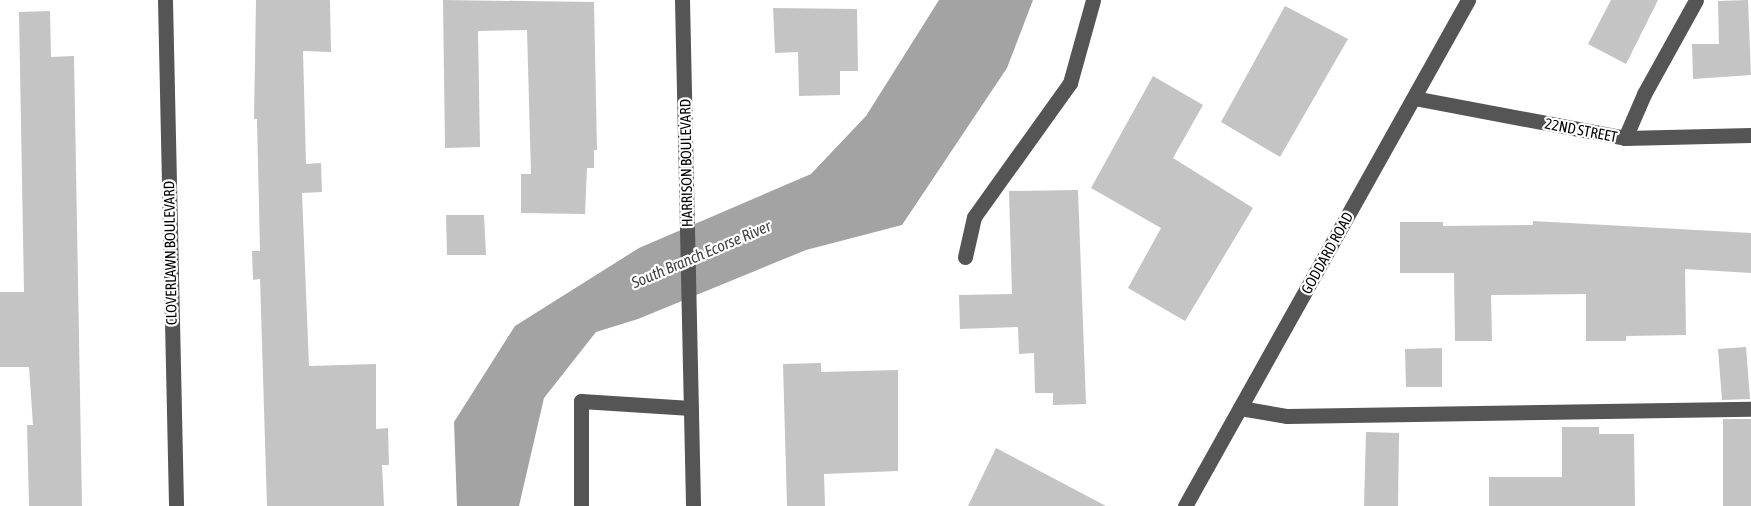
<!DOCTYPE html>
<html>
<head>
<meta charset="utf-8">
<style>
  body { margin:0 }
  #map { position:relative; width:1751px; height:506px; overflow:hidden; background:#fff; font-family:"Asap Condensed",sans-serif }
  div>[style] { position:absolute }
  .water>* { inset:0; background:#a3a3a3 }
  .building>* { inset:0; background:#c4c4c4 }
  .minor>* { height:15px; margin:-7.5px; padding:0 7.5px; transform-origin:7.5px; border-radius:7.5px; background:#555 }
  span { translate:-50% -50%; white-space:nowrap; text-align:center; line-height:1.15; -webkit-text-stroke:4.5px #fff; paint-order:stroke }
  .street-label { font-size:15px; color:#000 }
  .water-label { font-size:16px; color:#444; font-style:italic }
</style>
</head>
<body>
<div id="map">
  <div class="water">
    <i style="clip-path:polygon(939px 0,1033px 0,1007px 68px,902px 225px,806px 250px,638px 319px,596px 332px,544px 398px,519px 506px,457px 506px,454px 422px,515px 326px,639px 248px,811px 174px,866px 116px)"></i>
  </div>
  <div class="building">
    <i style="clip-path:polygon(256px 0,330px 0,331px 52px,303px 51px,306px 164px,321px 163px,322px 192px,302px 193px,309px 366px,376px 364px,376px 429px,388px 428px,389px 465px,382px 465px,384px 506px,267px 506px,260px 279px,253px 280px,252px 251px,260px 251px,257px 119px,254px 119px)"></i>
    <i style="clip-path:polygon(443px 0,594px 2px,597px 150px,594px 150px,594px 168px,587px 168px,585px 214px,521px 213px,521px 174px,531px 174px,527px 30px,478px 31px,480px 147px,445px 148px)"></i>
    <i style="clip-path:polygon(1611px 0,1658px 0,1626px 64px,1588px 44px)"></i>
    <i style="clip-path:polygon(1748px 0,1751px 75px,1693px 79px,1692px 44px,1719px 44px,1718px 1px)"></i>
    <i style="clip-path:polygon(1285px 6px,1348px 39px,1280px 157px,1221px 122px)"></i>
    <i style="clip-path:polygon(773px 8px,857px 9px,858px 71px,840px 71px,840px 95px,799px 96px,798px 52px,775px 53px)"></i>
    <i style="clip-path:polygon(50px 11px,51px 57px,74px 56px,82px 506px,29px 506px,27px 425px,33px 425px,29px 367px,0 367px,0 292px,24px 292px,19px 12px)"></i>
    <i style="clip-path:polygon(1153px 76px,1203px 105px,1173px 158px,1253px 208px,1185px 321px,1128px 288px,1161px 228px,1091px 188px)"></i>
    <i style="clip-path:polygon(1078px 190px,1086px 404px,1053px 405px,1053px 393px,1035px 393px,1034px 353px,1019px 354px,1018px 327px,960px 329px,959px 295px,1012px 294px,1009px 191px)"></i>
    <i style="clip-path:polygon(446px 215px,484px 215px,486px 255px,447px 255px)"></i>
    <i style="clip-path:polygon(1533px 221px,1751px 233px,1751px 273px,1685px 269px,1686px 335px,1626px 336px,1626px 341px,1586px 341px,1586px 294px,1491px 295px,1492px 341px,1455px 341px,1454px 273px,1400px 273px,1400px 222px,1443px 222px,1443px 226px,1533px 225px)"></i>
    <i style="clip-path:polygon(1746px 347px,1750px 399px,1722px 400px,1718px 349px)"></i>
    <i style="clip-path:polygon(1442px 348px,1442px 387px,1406px 387px,1405px 349px)"></i>
    <i style="clip-path:polygon(821px 363px,821px 372px,898px 370px,898px 471px,824px 474px,825px 506px,787px 506px,783px 364px)"></i>
    <i style="clip-path:polygon(1723px 419px,1751px 419px,1751px 506px,1723px 506px)"></i>
    <i style="clip-path:polygon(1562px 427px,1599px 427px,1599px 434px,1634px 434px,1635px 506px,1489px 506px,1489px 477px,1562px 477px)"></i>
    <i style="clip-path:polygon(1366px 432px,1399px 433px,1398px 506px,1364px 506px)"></i>
    <i style="clip-path:polygon(996px 448px,1106px 506px,968px 506px)"></i>
  </div>
  <div class="minor">
    <i style="left:165px;top:0;width:506px;rotate:88.75deg"></i>
    <i style="left:682px;top:0;width:506px;rotate:88.75deg"></i>
    <i style="left:1414px;top:98px;width:215px;rotate:10.7deg"></i>
    <i style="left:1625px;top:138px;width:126px;rotate:-1.4deg"></i>
    <i style="left:1625px;top:138px;width:48px;rotate:-66.6deg"></i>
    <i style="left:1644px;top:94px;width:107px;rotate:-61deg"></i>
    <i style="left:965px;top:257px;width:41px;rotate:-77.3deg"></i>
    <i style="left:974px;top:217px;width:165px;rotate:-54.4deg"></i>
    <i style="left:1070px;top:83px;width:86px;rotate:-74.5deg"></i>
    <i style="left:1240px;top:408px;width:48px;rotate:9.7deg"></i>
    <i style="left:1287px;top:416px;width:464px;rotate:-0.9deg"></i>
    <i style="left:581px;top:506px;width:105px;rotate:-90deg"></i>
    <i style="left:581px;top:401px;width:110px;rotate:3.6deg"></i>
    <i style="left:1185px;top:506px;width:580px;rotate:-60.78deg"></i>
  </div>
  <div class="street-label">
    <span style="left:1581px;top:130px;rotate:11deg">22ND STREET</span>
    <span style="left:686px;top:163px;rotate:-91deg">HARRISON BOULEVARD</span>
    <span style="left:170px;top:253px;rotate:-91deg">CLOVERLAWN BOULEVARD</span>
    <span style="left:1327px;top:253px;rotate:-61deg">GODDARD ROAD</span>
  </div>
  <div class="water-label">
    <span style="left:701px;top:254px;rotate:-23deg">South Branch Ecorse River</span>
  </div>
</div>
</body>
</html>
